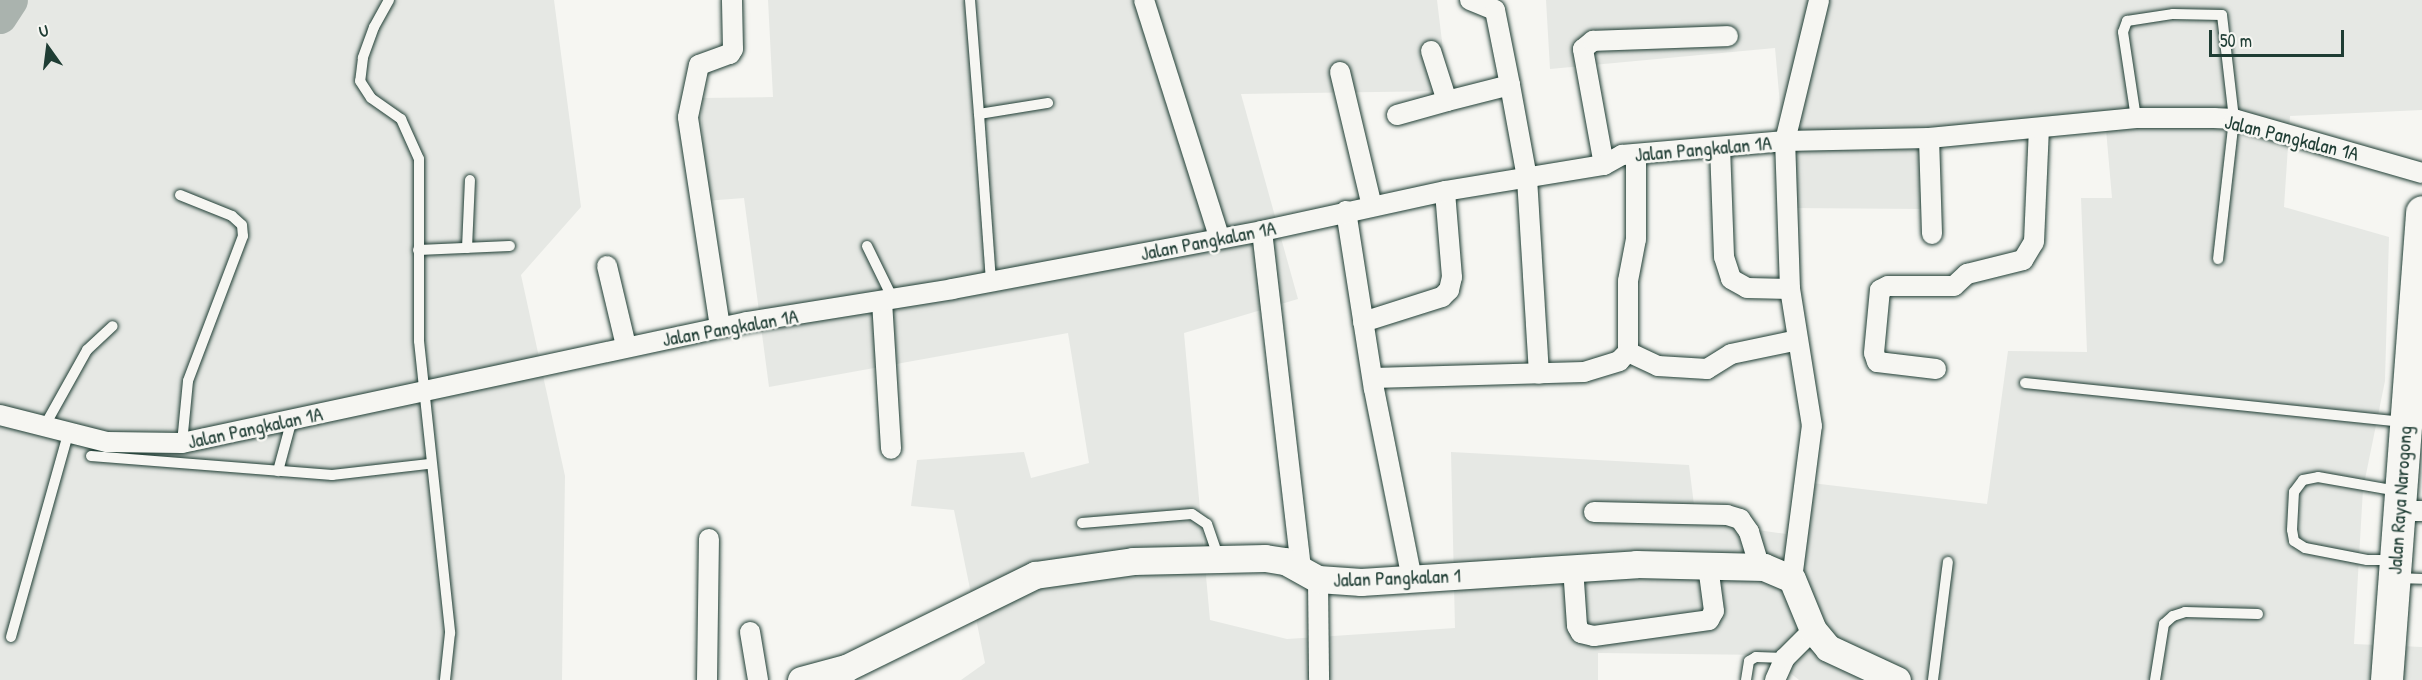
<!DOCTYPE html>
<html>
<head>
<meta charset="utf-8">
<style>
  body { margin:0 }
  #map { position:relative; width:2422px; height:680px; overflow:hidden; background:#f6f6f2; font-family:"Patrick Hand",sans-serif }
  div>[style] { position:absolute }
  .built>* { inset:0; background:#e6e8e4 }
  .river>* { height:33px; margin:-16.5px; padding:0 16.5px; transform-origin:16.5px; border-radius:16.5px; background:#aab3ae }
  .roads { filter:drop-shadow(0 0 2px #1f3d34) drop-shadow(0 0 2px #1f3d34) }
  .service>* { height:10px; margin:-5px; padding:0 5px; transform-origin:5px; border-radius:5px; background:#f6f6f2 }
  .minor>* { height:20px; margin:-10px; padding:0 10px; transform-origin:10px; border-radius:10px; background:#f6f6f2 }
  .secondary>* { height:27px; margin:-13.5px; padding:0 13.5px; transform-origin:13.5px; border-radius:13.5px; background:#f6f6f2 }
  .primary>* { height:32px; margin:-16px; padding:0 16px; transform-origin:16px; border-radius:16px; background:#f6f6f2 }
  span { translate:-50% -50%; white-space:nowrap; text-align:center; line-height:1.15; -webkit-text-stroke:5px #f6f6f2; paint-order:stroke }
  .street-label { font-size:20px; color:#1f3d34 }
  .north { position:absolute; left:18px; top:18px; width:60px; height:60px; -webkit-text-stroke:4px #f6f6f2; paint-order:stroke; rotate:346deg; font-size:16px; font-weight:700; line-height:24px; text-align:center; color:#1f3d34 }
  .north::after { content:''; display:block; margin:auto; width:21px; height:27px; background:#1f3d34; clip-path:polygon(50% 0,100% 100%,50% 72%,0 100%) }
  .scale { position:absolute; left:2209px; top:30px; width:135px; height:27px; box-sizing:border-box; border:3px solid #1f3d34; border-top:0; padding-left:8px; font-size:18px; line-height:21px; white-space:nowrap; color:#1f3d34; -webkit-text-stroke:4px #f6f6f2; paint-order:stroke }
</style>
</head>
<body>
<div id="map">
  <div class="built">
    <i style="clip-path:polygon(11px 0,554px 0,581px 207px,521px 275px,565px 476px,562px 680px,0 680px,0 17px)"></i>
    <i style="clip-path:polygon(768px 0,1437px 0,1448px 91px,1241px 94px,1298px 299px,1184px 333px,1210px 620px,1287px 639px,1455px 628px,1451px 452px,1689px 465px,1696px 521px,1786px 534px,1795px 481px,1987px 504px,2008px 351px,2087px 352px,2081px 198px,2112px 198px,2105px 118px,1919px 132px,1924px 209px,1789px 208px,1775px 48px,1550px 69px,1546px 0,2422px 0,2422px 110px,2290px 116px,2284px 207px,2389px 237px,2385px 381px,2363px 489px,2354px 644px,2422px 647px,2422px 680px,1799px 680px,1767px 655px,1598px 653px,1598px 680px,961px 680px,985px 663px,954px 510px,911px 506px,917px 460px,1024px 452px,1031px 478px,1089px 463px,1068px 333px,769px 387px,744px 198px,705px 201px,701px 98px,773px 97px)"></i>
  </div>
  <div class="river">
    <i style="left:0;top:17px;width:20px;rotate:-57deg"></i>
  </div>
  <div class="roads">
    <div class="service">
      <i style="left:389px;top:0;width:31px;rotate:119deg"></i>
      <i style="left:374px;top:27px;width:33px;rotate:110deg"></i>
      <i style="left:363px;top:58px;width:23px;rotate:97deg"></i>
      <i style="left:360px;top:81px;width:20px;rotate:57deg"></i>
      <i style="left:371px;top:98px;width:37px;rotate:35deg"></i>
      <i style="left:401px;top:119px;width:44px;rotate:65.8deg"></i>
      <i style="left:419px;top:159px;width:182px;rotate:90deg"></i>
      <i style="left:419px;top:341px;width:294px;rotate:83.9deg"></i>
      <i style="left:450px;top:633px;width:47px;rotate:96.1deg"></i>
      <i style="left:970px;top:0;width:114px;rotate:85.5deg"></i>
      <i style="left:979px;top:114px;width:70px;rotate:-9.1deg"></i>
      <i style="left:979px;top:114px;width:168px;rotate:85.9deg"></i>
      <i style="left:2136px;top:118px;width:87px;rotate:-98.6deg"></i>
      <i style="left:2123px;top:32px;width:12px;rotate:-70deg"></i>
      <i style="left:2127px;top:21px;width:47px;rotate:-8.7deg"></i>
      <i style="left:2173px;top:14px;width:49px;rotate:1.2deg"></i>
      <i style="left:2222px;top:15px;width:105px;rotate:83.4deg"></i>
      <i style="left:2234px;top:119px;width:141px;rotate:96.5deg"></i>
      <i style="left:180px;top:195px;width:56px;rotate:22deg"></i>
      <i style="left:232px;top:216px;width:13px;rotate:42deg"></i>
      <i style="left:242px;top:225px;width:11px;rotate:85deg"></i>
      <i style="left:243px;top:236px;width:155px;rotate:110.8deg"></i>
      <i style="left:188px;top:381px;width:62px;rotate:95.5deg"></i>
      <i style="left:867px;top:246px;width:59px;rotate:63.9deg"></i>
      <i style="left:467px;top:248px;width:68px;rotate:-87.5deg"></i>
      <i style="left:418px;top:250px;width:92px;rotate:-2.5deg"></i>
      <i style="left:2025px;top:383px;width:380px;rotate:5.9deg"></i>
      <i style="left:44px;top:427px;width:88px;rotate:-60.8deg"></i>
      <i style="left:87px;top:350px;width:35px;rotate:-43deg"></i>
      <i style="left:91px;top:456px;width:242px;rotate:4.5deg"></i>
      <i style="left:332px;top:475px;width:98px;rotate:-6.5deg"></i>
      <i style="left:278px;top:471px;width:54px;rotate:-74.9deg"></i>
      <i style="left:1082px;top:523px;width:110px;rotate:-4.7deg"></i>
      <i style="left:1192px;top:514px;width:18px;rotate:34deg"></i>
      <i style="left:1207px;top:524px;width:37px;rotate:71deg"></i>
      <i style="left:2395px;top:560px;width:28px;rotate:180deg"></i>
      <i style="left:2367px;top:560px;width:63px;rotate:-169deg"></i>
      <i style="left:2305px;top:548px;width:13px;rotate:-148deg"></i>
      <i style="left:2294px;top:541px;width:11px;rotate:-100deg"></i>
      <i style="left:2292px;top:530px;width:38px;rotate:-87deg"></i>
      <i style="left:2294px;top:492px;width:15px;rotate:-53deg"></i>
      <i style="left:2303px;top:480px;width:15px;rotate:-11deg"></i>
      <i style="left:2318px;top:477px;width:80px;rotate:10deg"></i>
      <i style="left:2397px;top:578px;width:25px;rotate:2deg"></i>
      <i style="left:11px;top:637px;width:211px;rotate:-74.3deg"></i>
      <i style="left:1746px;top:680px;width:19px;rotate:-81deg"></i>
      <i style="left:1749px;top:661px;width:8px;rotate:-30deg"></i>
      <i style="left:1756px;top:657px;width:29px;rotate:2deg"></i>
      <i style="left:1933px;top:680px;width:119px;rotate:-82.8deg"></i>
      <i style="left:2155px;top:680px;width:57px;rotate:-80.9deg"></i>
      <i style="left:2164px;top:624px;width:12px;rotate:-42deg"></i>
      <i style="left:2173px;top:616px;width:13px;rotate:-18deg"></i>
      <i style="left:2185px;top:612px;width:73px;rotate:1.6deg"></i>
    </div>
    <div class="minor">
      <i style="left:1144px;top:0;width:249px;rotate:72.4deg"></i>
      <i style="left:1470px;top:0;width:27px;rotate:22deg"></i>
      <i style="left:1495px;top:10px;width:76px;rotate:78.7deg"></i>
      <i style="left:1510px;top:85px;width:95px;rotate:79.6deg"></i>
      <i style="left:1527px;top:178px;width:196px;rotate:86.5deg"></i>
      <i style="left:1431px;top:51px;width:52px;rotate:72.3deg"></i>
      <i style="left:1447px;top:101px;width:65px;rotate:-14.3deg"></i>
      <i style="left:1340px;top:72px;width:138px;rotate:76.6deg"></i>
      <i style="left:1397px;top:115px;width:52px;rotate:-15.6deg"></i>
      <i style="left:1929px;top:138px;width:96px;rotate:88.2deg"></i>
      <i style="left:1720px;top:147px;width:110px;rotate:87.9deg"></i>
      <i style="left:1724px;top:257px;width:23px;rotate:72deg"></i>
      <i style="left:1731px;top:279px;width:18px;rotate:29deg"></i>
      <i style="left:1747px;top:288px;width:43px;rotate:1.3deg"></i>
      <i style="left:1636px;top:154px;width:85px;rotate:90deg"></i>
      <i style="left:1636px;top:239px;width:43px;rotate:100.8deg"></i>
      <i style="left:1628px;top:281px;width:71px;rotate:90deg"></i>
      <i style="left:1628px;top:352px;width:33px;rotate:25deg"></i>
      <i style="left:1658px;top:366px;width:49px;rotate:3.5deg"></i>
      <i style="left:1707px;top:369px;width:28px;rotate:-32deg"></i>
      <i style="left:1731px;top:354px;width:68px;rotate:-11.8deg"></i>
      <i style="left:1604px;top:165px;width:118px;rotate:-100.3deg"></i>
      <i style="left:1583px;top:49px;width:13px;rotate:-39deg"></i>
      <i style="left:1593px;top:41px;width:135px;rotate:-2.1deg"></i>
      <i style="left:1346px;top:211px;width:180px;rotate:81.1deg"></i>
      <i style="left:1374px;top:389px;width:194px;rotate:78.7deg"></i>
      <i style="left:1262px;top:231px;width:340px;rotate:83.4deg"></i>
      <i style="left:607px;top:266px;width:82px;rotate:76.6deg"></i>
      <i style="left:882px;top:301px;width:148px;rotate:86.5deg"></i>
      <i style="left:1363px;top:322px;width:83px;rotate:-17.6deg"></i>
      <i style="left:1442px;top:297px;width:10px;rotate:-45deg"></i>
      <i style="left:1449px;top:290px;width:13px;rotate:-77deg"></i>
      <i style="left:1452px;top:277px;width:86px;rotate:-94.7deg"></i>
      <i style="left:720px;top:327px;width:212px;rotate:-98.7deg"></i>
      <i style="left:688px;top:117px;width:53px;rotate:-78.1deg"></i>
      <i style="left:699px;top:65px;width:33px;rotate:-20deg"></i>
      <i style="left:730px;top:54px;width:6px;rotate:-59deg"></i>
      <i style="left:733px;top:49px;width:49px;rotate:-91.2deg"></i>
      <i style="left:1936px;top:369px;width:59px;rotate:-173.2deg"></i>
      <i style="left:1877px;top:362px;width:9px;rotate:-108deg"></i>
      <i style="left:1874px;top:353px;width:63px;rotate:-84.6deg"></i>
      <i style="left:1880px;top:290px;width:9px;rotate:-27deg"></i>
      <i style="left:1888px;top:286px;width:66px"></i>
      <i style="left:1954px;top:286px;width:18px;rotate:-43deg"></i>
      <i style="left:1967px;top:274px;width:58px;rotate:-14deg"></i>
      <i style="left:2023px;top:260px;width:21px;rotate:-59deg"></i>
      <i style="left:2034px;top:242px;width:113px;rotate:-87.5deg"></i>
      <i style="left:1373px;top:378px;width:211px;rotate:-1.6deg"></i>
      <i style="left:1584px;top:372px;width:37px;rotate:-17deg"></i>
      <i style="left:1619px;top:361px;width:13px;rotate:-45deg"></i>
      <i style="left:0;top:415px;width:110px;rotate:14.2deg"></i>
      <i style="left:107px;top:442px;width:75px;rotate:0.8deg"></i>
      <i style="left:182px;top:443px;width:578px;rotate:-12.09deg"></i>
      <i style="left:747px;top:322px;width:208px;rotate:-9.1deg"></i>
      <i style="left:952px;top:289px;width:315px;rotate:-10.6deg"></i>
      <i style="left:1262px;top:231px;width:187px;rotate:-12.3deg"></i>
      <i style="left:1445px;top:191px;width:161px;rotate:-9.3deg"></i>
      <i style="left:1604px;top:165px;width:21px;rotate:-29deg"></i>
      <i style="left:1622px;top:155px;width:164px;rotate:-4.9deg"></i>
      <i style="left:1785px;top:141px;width:144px;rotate:-1.2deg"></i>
      <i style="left:1929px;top:138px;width:208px;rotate:-5.5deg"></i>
      <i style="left:2136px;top:118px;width:78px"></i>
      <i style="left:2214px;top:118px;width:20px;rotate:3deg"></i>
      <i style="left:2234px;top:119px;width:196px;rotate:16deg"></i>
      <i style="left:2398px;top:511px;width:24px"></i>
      <i style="left:1594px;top:512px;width:133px;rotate:1.3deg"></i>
      <i style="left:1727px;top:515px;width:14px;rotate:17deg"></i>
      <i style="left:1740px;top:519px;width:16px;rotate:55deg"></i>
      <i style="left:1749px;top:532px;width:37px;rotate:73deg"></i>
      <i style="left:1573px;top:567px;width:59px;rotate:86.1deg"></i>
      <i style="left:1577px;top:626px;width:8px;rotate:60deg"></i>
      <i style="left:1581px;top:633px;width:13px;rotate:13deg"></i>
      <i style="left:1594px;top:636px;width:116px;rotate:-7.9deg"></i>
      <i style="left:1709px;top:620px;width:10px;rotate:-61deg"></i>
      <i style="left:1714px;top:611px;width:45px;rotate:-97.6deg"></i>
      <i style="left:1318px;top:579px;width:101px;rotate:89.4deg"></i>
      <i style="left:1792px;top:579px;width:154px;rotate:-82.6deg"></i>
      <i style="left:1812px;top:426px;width:139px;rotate:-99.1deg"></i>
      <i style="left:1790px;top:289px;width:148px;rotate:-91.9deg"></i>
      <i style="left:1785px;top:141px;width:145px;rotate:-76.4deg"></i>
      <i style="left:750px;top:632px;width:49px;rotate:80.5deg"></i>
      <i style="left:707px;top:680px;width:141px;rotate:-89.2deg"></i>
      <i style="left:1775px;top:680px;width:24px;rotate:-66deg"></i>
      <i style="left:1785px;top:658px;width:40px;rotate:-45deg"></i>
    </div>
    <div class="secondary">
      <i style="left:801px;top:680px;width:47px;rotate:-14.9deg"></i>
      <i style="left:846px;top:668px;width:211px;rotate:-26.2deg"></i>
      <i style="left:1035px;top:575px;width:99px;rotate:-8.1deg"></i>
      <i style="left:1133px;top:561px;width:132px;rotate:-1.3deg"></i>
      <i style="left:1265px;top:558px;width:20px;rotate:9deg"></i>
      <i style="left:1285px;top:561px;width:38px;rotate:29deg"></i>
      <i style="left:1318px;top:579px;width:43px;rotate:4deg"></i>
      <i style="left:1361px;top:582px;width:276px;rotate:-3.7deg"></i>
      <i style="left:1636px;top:564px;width:128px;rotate:1.3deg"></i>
      <i style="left:1764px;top:567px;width:30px;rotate:23deg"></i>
      <i style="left:1792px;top:579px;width:55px;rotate:67.6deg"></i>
      <i style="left:1813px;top:630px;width:23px;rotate:50deg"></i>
      <i style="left:1828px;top:648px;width:76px;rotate:24.9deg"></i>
    </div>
    <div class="primary">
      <i style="left:2387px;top:680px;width:469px;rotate:-85.7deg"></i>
    </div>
  </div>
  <div class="street-label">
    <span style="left:2292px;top:137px;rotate:14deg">Jalan Pangkalan 1A</span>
    <span style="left:1703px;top:148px;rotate:-5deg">Jalan Pangkalan 1A</span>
    <span style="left:1208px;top:240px;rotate:-11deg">Jalan Pangkalan 1A</span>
    <span style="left:730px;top:327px;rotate:-10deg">Jalan Pangkalan 1A</span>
    <span style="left:255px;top:427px;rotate:-12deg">Jalan Pangkalan 1A</span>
    <span style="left:2399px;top:500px;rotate:-86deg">Jalan Raya Narogong</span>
    <span style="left:1397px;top:577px;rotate:-2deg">Jalan Pangkalan 1</span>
  </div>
  <div class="north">U</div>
  <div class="scale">50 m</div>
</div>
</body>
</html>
